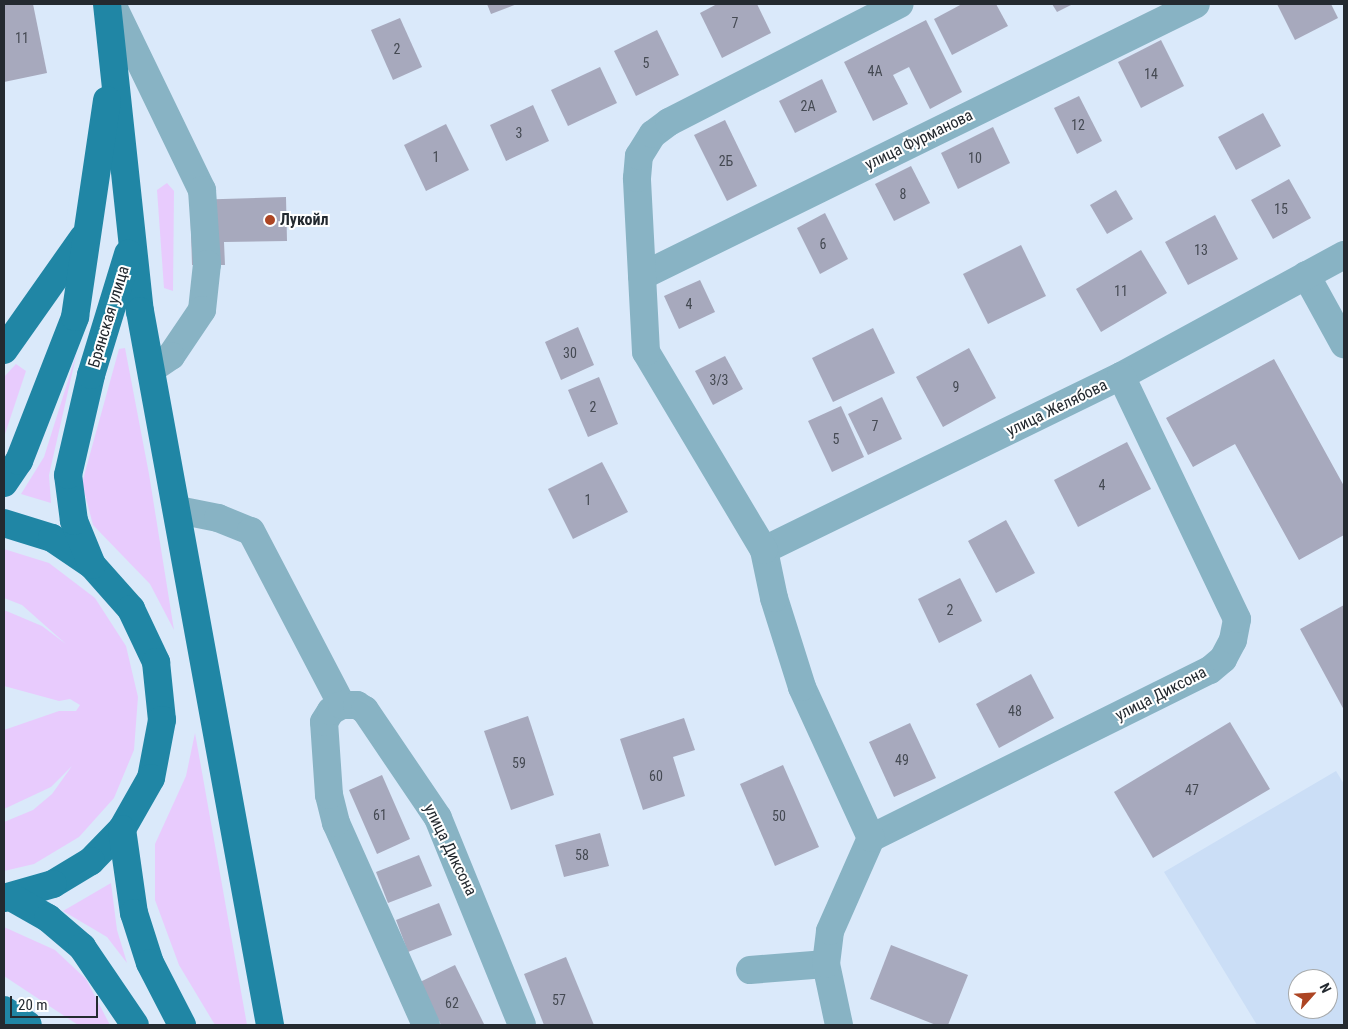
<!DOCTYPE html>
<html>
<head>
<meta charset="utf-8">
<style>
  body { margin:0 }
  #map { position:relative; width:1348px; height:1029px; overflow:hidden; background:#dae9fa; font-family:"Roboto Condensed",sans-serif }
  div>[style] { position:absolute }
  .built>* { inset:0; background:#cbdef6 }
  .green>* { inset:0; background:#e8cbfd }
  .building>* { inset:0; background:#a7a9bd }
  .minor>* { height:28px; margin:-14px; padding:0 14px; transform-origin:14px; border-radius:14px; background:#88b3c4 }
  .major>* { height:28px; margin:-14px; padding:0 14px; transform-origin:14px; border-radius:14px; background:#2086a5 }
  .dots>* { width:14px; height:14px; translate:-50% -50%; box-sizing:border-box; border:2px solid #fff; border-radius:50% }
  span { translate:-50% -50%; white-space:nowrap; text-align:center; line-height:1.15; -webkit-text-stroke:4px #fff; paint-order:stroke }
  .number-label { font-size:14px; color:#454a53 }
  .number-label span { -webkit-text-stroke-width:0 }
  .street-label { font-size:16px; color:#242a30 }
  .poi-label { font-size:16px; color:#242a30; font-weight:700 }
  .left { translate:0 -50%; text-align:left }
  .frame { position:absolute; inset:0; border:5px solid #242a30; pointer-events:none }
  .north { position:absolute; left:1288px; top:969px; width:50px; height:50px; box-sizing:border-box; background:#fff; border:1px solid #a7aaac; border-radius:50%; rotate:64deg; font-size:14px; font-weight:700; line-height:20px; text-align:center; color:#242a30 }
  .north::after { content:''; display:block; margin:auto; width:18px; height:22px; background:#ad4523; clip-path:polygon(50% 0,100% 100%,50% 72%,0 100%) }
  .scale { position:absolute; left:10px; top:996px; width:88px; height:22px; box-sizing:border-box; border:2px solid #242a30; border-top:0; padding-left:6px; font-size:15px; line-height:18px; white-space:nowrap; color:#242a30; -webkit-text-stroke:4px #fff; paint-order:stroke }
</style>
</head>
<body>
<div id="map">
  <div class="built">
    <i style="clip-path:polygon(evenodd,1336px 771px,1344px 784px,1344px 1025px,1257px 1025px,1164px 872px,1336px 771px,1298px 979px,1328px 979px,1328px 1009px,1298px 1009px,1298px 979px)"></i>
  </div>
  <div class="green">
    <i style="clip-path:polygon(167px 183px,174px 191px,173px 291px,164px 288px,157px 190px)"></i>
    <i style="clip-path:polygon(125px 348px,149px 474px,174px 630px,150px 584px,93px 525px,82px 483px,119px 349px)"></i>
    <i style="clip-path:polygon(77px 352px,49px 475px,51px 503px,21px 494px,44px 457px)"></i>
    <i style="clip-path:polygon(16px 364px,26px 371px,4px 437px,4px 377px)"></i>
    <i style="clip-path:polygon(4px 549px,49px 563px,95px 598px,126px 646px,138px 697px,134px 750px,114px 798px,79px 837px,34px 864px,4px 871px,4px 822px,33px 810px,52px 794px,72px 766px,51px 787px,4px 809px,4px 730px,59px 711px,76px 711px,80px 705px,70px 699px,59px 701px,4px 686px,4px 610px,42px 626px,66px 644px,22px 605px,4px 598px)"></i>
    <i style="clip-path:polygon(195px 733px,247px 1025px,215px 1025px,179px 965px,155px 900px,155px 844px,186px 776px)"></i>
    <i style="clip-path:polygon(111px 883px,117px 930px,127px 963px,107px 937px,63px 911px)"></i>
    <i style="clip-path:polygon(4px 927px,55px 950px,86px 979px,110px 1025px,78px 1025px,4px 976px)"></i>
  </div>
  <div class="building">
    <i style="clip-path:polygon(4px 4px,33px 4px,47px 73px,4px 82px)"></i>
    <i style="clip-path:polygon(487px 4px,517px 4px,491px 14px)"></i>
    <i style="clip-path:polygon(717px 4px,757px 4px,771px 33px,722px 58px,700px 13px)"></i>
    <i style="clip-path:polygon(962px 4px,996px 4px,1008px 26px,952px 55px,934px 19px)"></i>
    <i style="clip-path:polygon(1052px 4px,1073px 4px,1057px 12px)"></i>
    <i style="clip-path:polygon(1277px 4px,1331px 4px,1338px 18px,1295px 40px)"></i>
    <i style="clip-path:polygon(400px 18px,422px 67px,393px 80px,371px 30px)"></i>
    <i style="clip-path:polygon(926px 20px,962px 92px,930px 109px,909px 67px,893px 75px,908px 104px,873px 121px,844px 62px)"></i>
    <i style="clip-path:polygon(657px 30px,679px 75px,636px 96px,614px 51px)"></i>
    <i style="clip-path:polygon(1161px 40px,1184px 86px,1141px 108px,1118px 62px)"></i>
    <i style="clip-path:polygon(600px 67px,617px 103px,568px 126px,551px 90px)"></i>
    <i style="clip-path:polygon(822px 79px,837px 112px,795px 133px,779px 101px)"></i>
    <i style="clip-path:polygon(1079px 96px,1102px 141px,1077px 154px,1054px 108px)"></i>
    <i style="clip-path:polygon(533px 105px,549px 141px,506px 161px,490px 125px)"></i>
    <i style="clip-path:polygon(1263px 113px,1281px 146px,1236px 170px,1218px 137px)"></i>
    <i style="clip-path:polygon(725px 120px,757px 186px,727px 201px,694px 135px)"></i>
    <i style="clip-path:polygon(446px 124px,469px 170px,426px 191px,404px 145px)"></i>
    <i style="clip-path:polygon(993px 127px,1010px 163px,958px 189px,941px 153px)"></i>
    <i style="clip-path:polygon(911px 166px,930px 203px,894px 221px,875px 184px)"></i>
    <i style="clip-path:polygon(1289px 179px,1311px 218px,1273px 239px,1251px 200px)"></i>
    <i style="clip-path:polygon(1116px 190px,1133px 219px,1107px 234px,1090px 205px)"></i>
    <i style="clip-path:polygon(286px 197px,287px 241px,224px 242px,225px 265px,192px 265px,190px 200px)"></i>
    <i style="clip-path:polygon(825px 213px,848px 259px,820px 274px,797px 228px)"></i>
    <i style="clip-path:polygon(1215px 215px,1238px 259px,1188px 285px,1165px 242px)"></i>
    <i style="clip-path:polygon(1021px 245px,1046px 296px,988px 324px,963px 274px)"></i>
    <i style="clip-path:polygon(1141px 250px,1167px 293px,1101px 332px,1076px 289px)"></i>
    <i style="clip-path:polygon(700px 280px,715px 312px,679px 329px,664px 296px)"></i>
    <i style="clip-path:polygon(578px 327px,594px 365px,561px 380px,545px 342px)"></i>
    <i style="clip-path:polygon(873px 328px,895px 373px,833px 402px,812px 358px)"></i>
    <i style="clip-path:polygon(969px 348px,996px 398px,943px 427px,916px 377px)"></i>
    <i style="clip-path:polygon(725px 356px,743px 389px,713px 405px,695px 371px)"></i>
    <i style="clip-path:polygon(1274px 359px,1344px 486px,1344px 535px,1299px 560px,1235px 444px,1193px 467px,1166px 418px)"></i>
    <i style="clip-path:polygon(599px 377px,618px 424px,588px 437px,568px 390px)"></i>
    <i style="clip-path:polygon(882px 397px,902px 439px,868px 455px,848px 414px)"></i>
    <i style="clip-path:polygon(841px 406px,864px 457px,832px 472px,808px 421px)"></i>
    <i style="clip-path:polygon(1127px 442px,1151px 489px,1078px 527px,1054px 480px)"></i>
    <i style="clip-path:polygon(602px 462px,628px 512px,573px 539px,548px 489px)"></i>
    <i style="clip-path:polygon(1006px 520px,1035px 573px,996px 593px,968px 541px)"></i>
    <i style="clip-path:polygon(960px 578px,982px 621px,939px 643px,918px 599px)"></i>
    <i style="clip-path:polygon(1344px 605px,1344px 710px,1300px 629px)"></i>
    <i style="clip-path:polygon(1031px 674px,1054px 718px,999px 748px,976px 704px)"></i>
    <i style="clip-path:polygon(528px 716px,554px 795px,511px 810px,484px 731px)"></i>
    <i style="clip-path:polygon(684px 718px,695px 750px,673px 757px,685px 796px,643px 810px,620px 739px)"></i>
    <i style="clip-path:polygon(1230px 722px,1270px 789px,1153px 858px,1114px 792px)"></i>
    <i style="clip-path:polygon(910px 723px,936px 778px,894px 797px,869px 742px)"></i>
    <i style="clip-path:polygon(783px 765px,819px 847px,775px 866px,740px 784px)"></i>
    <i style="clip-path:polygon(382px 775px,410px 839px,377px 854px,349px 790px)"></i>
    <i style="clip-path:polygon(600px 833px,609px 866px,564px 877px,555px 845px)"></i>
    <i style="clip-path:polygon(419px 855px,432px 886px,388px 903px,376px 872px)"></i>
    <i style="clip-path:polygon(439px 903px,452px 935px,408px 952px,396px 920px)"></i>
    <i style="clip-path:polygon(891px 945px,968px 975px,948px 1025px,936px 1025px,870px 999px)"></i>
    <i style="clip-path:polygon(566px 957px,594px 1025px,544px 1025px,524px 974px)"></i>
    <i style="clip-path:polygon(455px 965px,484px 1024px,481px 1025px,441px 1025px,420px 982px)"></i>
  </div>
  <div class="minor">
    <i style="left:112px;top:4px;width:207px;rotate:64.2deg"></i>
    <i style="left:202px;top:190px;width:74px;rotate:86.1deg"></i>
    <i style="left:207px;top:264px;width:46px;rotate:96.2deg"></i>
    <i style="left:202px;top:310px;width:55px;rotate:124deg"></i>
    <i style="left:171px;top:356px;width:23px;rotate:146deg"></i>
    <i style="left:1306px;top:275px;width:79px;rotate:61.2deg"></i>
    <i style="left:642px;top:276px;width:617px;rotate:-26.15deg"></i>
    <i style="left:178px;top:510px;width:41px;rotate:11.3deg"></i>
    <i style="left:218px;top:518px;width:35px;rotate:22deg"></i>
    <i style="left:251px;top:531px;width:196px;rotate:62.4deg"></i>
    <i style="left:764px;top:550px;width:397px;rotate:-26deg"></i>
    <i style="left:1121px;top:376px;width:254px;rotate:-28.5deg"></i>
    <i style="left:871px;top:838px;width:378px;rotate:-26.4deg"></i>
    <i style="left:1210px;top:670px;width:17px;rotate:-40deg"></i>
    <i style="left:1223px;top:659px;width:21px;rotate:-62deg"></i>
    <i style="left:1233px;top:640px;width:21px;rotate:-79deg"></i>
    <i style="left:1237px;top:619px;width:269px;rotate:-115.5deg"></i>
    <i style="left:750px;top:970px;width:76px;rotate:-4.5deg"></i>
    <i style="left:426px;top:1025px;width:221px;rotate:-114deg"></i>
    <i style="left:336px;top:823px;width:29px;rotate:-104deg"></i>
    <i style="left:329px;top:795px;width:73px;rotate:-93.9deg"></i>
    <i style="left:324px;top:722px;width:13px;rotate:-58deg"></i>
    <i style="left:331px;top:711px;width:13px;rotate:-29deg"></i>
    <i style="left:342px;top:705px;width:15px"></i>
    <i style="left:357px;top:705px;width:9px;rotate:32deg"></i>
    <i style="left:365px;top:710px;width:130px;rotate:55.9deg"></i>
    <i style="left:438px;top:818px;width:223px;rotate:67.9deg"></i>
    <i style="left:839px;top:1025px;width:62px;rotate:-102deg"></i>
    <i style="left:826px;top:964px;width:33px;rotate:-83deg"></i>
    <i style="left:830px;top:931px;width:102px;rotate:-66.2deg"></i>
    <i style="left:871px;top:838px;width:166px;rotate:-114.6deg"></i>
    <i style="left:802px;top:687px;width:93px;rotate:-107.5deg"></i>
    <i style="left:774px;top:598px;width:49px;rotate:-101.8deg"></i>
    <i style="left:764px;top:550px;width:230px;rotate:-120.8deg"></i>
    <i style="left:646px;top:352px;width:174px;rotate:-93deg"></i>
    <i style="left:637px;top:178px;width:22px;rotate:-85deg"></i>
    <i style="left:639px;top:156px;width:26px;rotate:-58deg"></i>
    <i style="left:653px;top:134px;width:20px;rotate:-37deg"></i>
    <i style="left:669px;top:122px;width:259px;rotate:-27.1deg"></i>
  </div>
  <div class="major">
    <i style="left:107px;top:4px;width:309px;rotate:83.9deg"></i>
    <i style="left:140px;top:311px;width:726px;rotate:79.68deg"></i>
    <i style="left:4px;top:350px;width:137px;rotate:-54.8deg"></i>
    <i style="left:4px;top:483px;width:27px;rotate:-56deg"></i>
    <i style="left:19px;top:461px;width:155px;rotate:-68.7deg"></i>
    <i style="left:75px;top:317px;width:219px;rotate:-81.6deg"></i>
    <i style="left:4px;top:523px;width:50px;rotate:17.4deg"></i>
    <i style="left:52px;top:538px;width:48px;rotate:34deg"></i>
    <i style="left:92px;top:565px;width:59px;rotate:48.4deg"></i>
    <i style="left:131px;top:609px;width:59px;rotate:64.7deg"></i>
    <i style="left:156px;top:662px;width:58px;rotate:84.1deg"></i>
    <i style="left:162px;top:720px;width:59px;rotate:100.7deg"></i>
    <i style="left:151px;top:778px;width:59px;rotate:119.6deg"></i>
    <i style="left:122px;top:829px;width:45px;rotate:134.1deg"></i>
    <i style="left:91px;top:861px;width:44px;rotate:148.8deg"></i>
    <i style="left:53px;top:884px;width:51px;rotate:164.1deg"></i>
    <i style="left:92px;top:565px;width:48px;rotate:-112.2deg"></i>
    <i style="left:74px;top:521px;width:46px;rotate:-97.4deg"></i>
    <i style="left:68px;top:475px;width:103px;rotate:-77deg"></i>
    <i style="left:91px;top:375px;width:127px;rotate:-73deg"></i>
    <i style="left:122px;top:829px;width:85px;rotate:81.9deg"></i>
    <i style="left:134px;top:913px;width:52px;rotate:72.3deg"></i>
    <i style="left:150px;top:963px;width:70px;rotate:62.7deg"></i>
    <i style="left:11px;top:897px;width:43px;rotate:29.6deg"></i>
    <i style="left:48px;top:918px;width:45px;rotate:40.5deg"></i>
    <i style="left:82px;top:947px;width:94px;rotate:55.8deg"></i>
    <i style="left:4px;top:1010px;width:28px;rotate:32deg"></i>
  </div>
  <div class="dots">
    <i style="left:270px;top:220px;background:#ad4523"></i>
  </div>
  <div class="number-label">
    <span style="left:735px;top:23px">7</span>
    <span style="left:22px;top:38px">11</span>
    <span style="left:397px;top:49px">2</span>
    <span style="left:646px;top:63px">5</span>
    <span style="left:875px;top:71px">4А</span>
    <span style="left:1151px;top:74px">14</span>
    <span style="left:808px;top:106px">2А</span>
    <span style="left:1078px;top:125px">12</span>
    <span style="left:519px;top:133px">3</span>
    <span style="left:436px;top:157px">1</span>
    <span style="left:975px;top:158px">10</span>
    <span style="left:726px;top:161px">2Б</span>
    <span style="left:903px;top:194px">8</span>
    <span style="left:1281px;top:209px">15</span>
    <span style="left:823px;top:244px">6</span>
    <span style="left:1201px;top:250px">13</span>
    <span style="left:1121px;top:291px">11</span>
    <span style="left:689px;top:304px">4</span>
    <span style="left:570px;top:353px">30</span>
    <span style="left:719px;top:380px">3/3</span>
    <span style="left:956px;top:387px">9</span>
    <span style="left:593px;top:407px">2</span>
    <span style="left:875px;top:426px">7</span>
    <span style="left:836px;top:439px">5</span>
    <span style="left:1102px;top:485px">4</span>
    <span style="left:588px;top:500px">1</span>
    <span style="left:950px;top:610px">2</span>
    <span style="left:1015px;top:711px">48</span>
    <span style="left:902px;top:760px">49</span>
    <span style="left:519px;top:763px">59</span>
    <span style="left:656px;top:776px">60</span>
    <span style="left:1192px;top:790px">47</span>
    <span style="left:380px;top:815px">61</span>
    <span style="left:779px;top:816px">50</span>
    <span style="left:582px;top:855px">58</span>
    <span style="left:559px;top:1000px">57</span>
    <span style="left:452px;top:1003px">62</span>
  </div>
  <div class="street-label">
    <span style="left:919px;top:140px;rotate:-26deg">улица Фурманова</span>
    <span style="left:109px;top:317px;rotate:-73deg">Брянская улица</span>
    <span style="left:1057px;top:408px;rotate:-26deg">улица Желябова</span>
    <span style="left:1161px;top:694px;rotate:-27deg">улица Диксона</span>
    <span style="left:450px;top:850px;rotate:64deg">улица Диксона</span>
  </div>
  <div class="poi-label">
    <span class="left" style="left:280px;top:220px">Лукойл</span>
  </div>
  <div class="frame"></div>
  <div class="north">N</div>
  <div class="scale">20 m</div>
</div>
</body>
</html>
